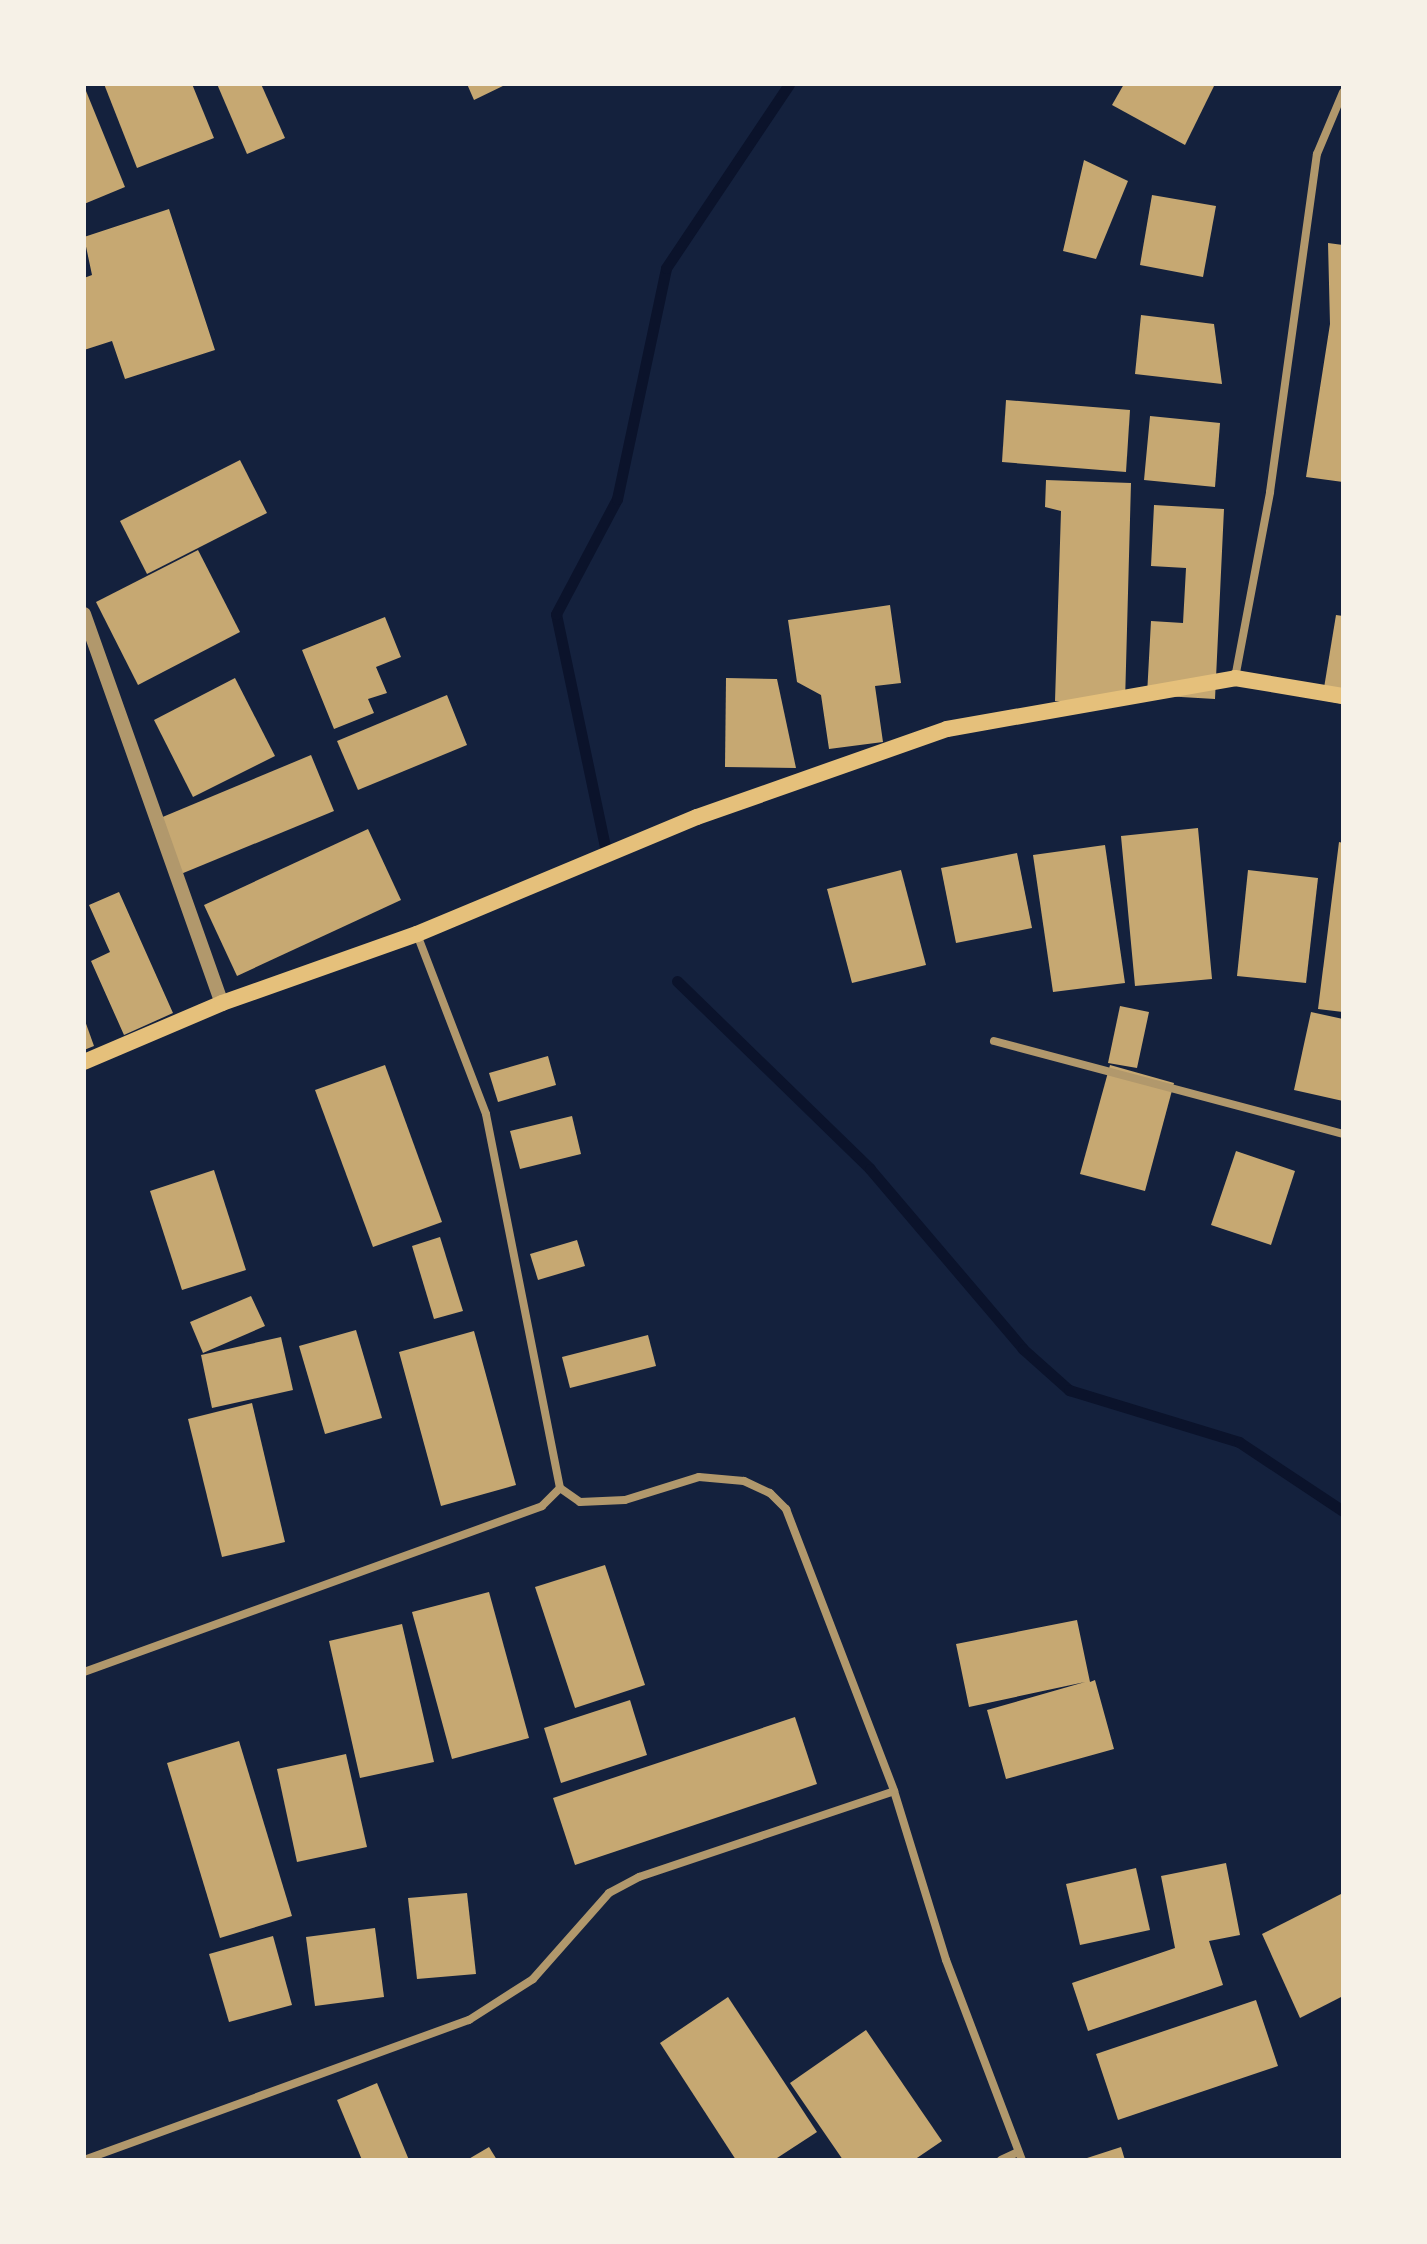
<!DOCTYPE html>
<html>
<head>
<meta charset="utf-8">
<style>
  body { margin:0 }
  #map { position:relative; width:1427px; height:2244px; overflow:hidden; background:#14213d; font-family:Cabin,sans-serif }
  div>[style] { position:absolute }
  .stream>* { height:11px; margin:-5.5px; padding:0 5.5px; transform-origin:5.5px; border-radius:5.5px; background:#0b132b }
  .building>* { inset:0; background:#c6a872 }
  .minor>* { height:8px; margin:-4px; padding:0 4px; transform-origin:4px; border-radius:4px; background:#b1986c }
  .tertiary>* { height:14px; margin:-7px; padding:0 7px; transform-origin:7px; border-radius:7px; background:#b1986c }
  .secondary>* { height:16px; margin:-8px; padding:0 8px; transform-origin:8px; border-radius:8px; background:#e5c07b }
  span { translate:-50% -50%; white-space:nowrap; text-align:center; line-height:1.15; -webkit-text-stroke:6px #f6f1e7; paint-order:stroke }
  .frame { position:absolute; inset:0; border:86px solid #f6f1e7; pointer-events:none }
</style>
</head>
<body>
<div id="map">
  <div class="stream">
    <i style="left:607px;top:856px;width:247px;rotate:-101.9deg"></i>
    <i style="left:556px;top:614px;width:130px;rotate:-62.1deg"></i>
    <i style="left:617px;top:499px;width:236px;rotate:-78deg"></i>
    <i style="left:666px;top:268px;width:221px;rotate:-56.2deg"></i>
    <i style="left:677px;top:981px;width:269px;rotate:44.2deg"></i>
    <i style="left:870px;top:1169px;width:236px;rotate:49.6deg"></i>
    <i style="left:1023px;top:1349px;width:62px;rotate:41.7deg"></i>
    <i style="left:1069px;top:1390px;width:178px;rotate:17deg"></i>
    <i style="left:1239px;top:1442px;width:125px;rotate:33.6deg"></i>
  </div>
  <div class="building">
    <i style="clip-path:polygon(104px 84px,192px 84px,214px 138px,137px 168px)"></i>
    <i style="clip-path:polygon(217px 84px,261px 84px,285px 138px,247px 154px)"></i>
    <i style="clip-path:polygon(467px 84px,507px 84px,474px 100px)"></i>
    <i style="clip-path:polygon(1124px 84px,1215px 84px,1185px 145px,1112px 105px)"></i>
    <i style="clip-path:polygon(84px 86px,125px 187px,84px 204px)"></i>
    <i style="clip-path:polygon(1084px 160px,1128px 181px,1096px 259px,1063px 251px)"></i>
    <i style="clip-path:polygon(1152px 195px,1216px 206px,1203px 277px,1140px 265px)"></i>
    <i style="clip-path:polygon(169px 209px,215px 350px,125px 379px,112px 341px,84px 350px,84px 278px,92px 275px,84px 237px)"></i>
    <i style="clip-path:polygon(1328px 243px,1343px 245px,1343px 482px,1306px 477px,1330px 324px)"></i>
    <i style="clip-path:polygon(1141px 315px,1214px 324px,1222px 384px,1135px 374px)"></i>
    <i style="clip-path:polygon(1006px 400px,1130px 410px,1126px 472px,1002px 462px)"></i>
    <i style="clip-path:polygon(1150px 416px,1220px 423px,1215px 487px,1144px 480px)"></i>
    <i style="clip-path:polygon(240px 460px,267px 513px,147px 574px,120px 521px)"></i>
    <i style="clip-path:polygon(1046px 480px,1131px 483px,1125px 703px,1055px 701px,1061px 511px,1045px 507px)"></i>
    <i style="clip-path:polygon(1154px 505px,1224px 509px,1215px 699px,1147px 695px,1151px 621px,1183px 623px,1186px 568px,1151px 566px)"></i>
    <i style="clip-path:polygon(198px 550px,240px 632px,138px 685px,96px 602px)"></i>
    <i style="clip-path:polygon(890px 605px,901px 683px,875px 686px,883px 742px,829px 749px,821px 695px,797px 682px,788px 620px)"></i>
    <i style="clip-path:polygon(1336px 615px,1343px 616px,1343px 704px,1322px 700px)"></i>
    <i style="clip-path:polygon(385px 617px,401px 657px,376px 667px,387px 693px,368px 699px,374px 713px,334px 729px,302px 650px)"></i>
    <i style="clip-path:polygon(235px 678px,275px 756px,193px 797px,154px 720px)"></i>
    <i style="clip-path:polygon(726px 678px,777px 679px,796px 768px,725px 767px)"></i>
    <i style="clip-path:polygon(447px 695px,467px 745px,358px 790px,337px 741px)"></i>
    <i style="clip-path:polygon(311px 755px,334px 811px,176px 876px,153px 821px)"></i>
    <i style="clip-path:polygon(1198px 828px,1212px 979px,1135px 986px,1121px 836px)"></i>
    <i style="clip-path:polygon(368px 829px,401px 900px,237px 976px,204px 905px)"></i>
    <i style="clip-path:polygon(1339px 842px,1343px 843px,1343px 1012px,1318px 1009px)"></i>
    <i style="clip-path:polygon(1105px 845px,1125px 983px,1053px 992px,1033px 855px)"></i>
    <i style="clip-path:polygon(1017px 853px,1032px 928px,956px 943px,941px 868px)"></i>
    <i style="clip-path:polygon(901px 870px,926px 965px,852px 983px,827px 889px)"></i>
    <i style="clip-path:polygon(1248px 870px,1318px 878px,1306px 983px,1237px 976px)"></i>
    <i style="clip-path:polygon(119px 892px,173px 1013px,124px 1035px,91px 961px,110px 952px,89px 905px)"></i>
    <i style="clip-path:polygon(1120px 1006px,1149px 1012px,1137px 1068px,1108px 1063px)"></i>
    <i style="clip-path:polygon(1311px 1012px,1343px 1019px,1343px 1101px,1294px 1090px)"></i>
    <i style="clip-path:polygon(84px 1018px,94px 1046px,84px 1050px)"></i>
    <i style="clip-path:polygon(548px 1056px,556px 1085px,498px 1102px,489px 1073px)"></i>
    <i style="clip-path:polygon(385px 1065px,442px 1222px,373px 1247px,315px 1090px)"></i>
    <i style="clip-path:polygon(1110px 1065px,1174px 1083px,1145px 1191px,1080px 1174px)"></i>
    <i style="clip-path:polygon(572px 1116px,581px 1154px,520px 1169px,510px 1131px)"></i>
    <i style="clip-path:polygon(1236px 1151px,1295px 1171px,1271px 1245px,1211px 1225px)"></i>
    <i style="clip-path:polygon(214px 1170px,246px 1270px,182px 1290px,150px 1191px)"></i>
    <i style="clip-path:polygon(440px 1237px,463px 1311px,434px 1319px,412px 1246px)"></i>
    <i style="clip-path:polygon(577px 1240px,585px 1266px,538px 1280px,530px 1254px)"></i>
    <i style="clip-path:polygon(251px 1296px,265px 1326px,203px 1353px,190px 1322px)"></i>
    <i style="clip-path:polygon(356px 1330px,382px 1418px,325px 1434px,299px 1346px)"></i>
    <i style="clip-path:polygon(474px 1331px,516px 1485px,441px 1506px,399px 1352px)"></i>
    <i style="clip-path:polygon(648px 1335px,656px 1366px,570px 1388px,562px 1357px)"></i>
    <i style="clip-path:polygon(281px 1337px,293px 1390px,212px 1408px,201px 1355px)"></i>
    <i style="clip-path:polygon(252px 1403px,285px 1542px,222px 1557px,188px 1419px)"></i>
    <i style="clip-path:polygon(605px 1565px,645px 1685px,575px 1708px,535px 1587px)"></i>
    <i style="clip-path:polygon(489px 1592px,529px 1738px,452px 1759px,412px 1612px)"></i>
    <i style="clip-path:polygon(1077px 1620px,1090px 1682px,1095px 1680px,1114px 1749px,1006px 1779px,987px 1710px,1085px 1682px,969px 1707px,956px 1644px)"></i>
    <i style="clip-path:polygon(402px 1624px,434px 1762px,360px 1778px,329px 1641px)"></i>
    <i style="clip-path:polygon(630px 1700px,647px 1755px,561px 1783px,544px 1728px)"></i>
    <i style="clip-path:polygon(795px 1717px,817px 1784px,575px 1865px,553px 1798px)"></i>
    <i style="clip-path:polygon(239px 1741px,292px 1916px,220px 1938px,167px 1763px)"></i>
    <i style="clip-path:polygon(346px 1754px,367px 1847px,297px 1862px,277px 1769px)"></i>
    <i style="clip-path:polygon(1226px 1863px,1240px 1935px,1209px 1941px,1223px 1985px,1088px 2031px,1072px 1983px,1175px 1948px,1161px 1876px)"></i>
    <i style="clip-path:polygon(1136px 1868px,1150px 1930px,1080px 1945px,1066px 1884px)"></i>
    <i style="clip-path:polygon(467px 1893px,476px 1974px,417px 1979px,408px 1898px)"></i>
    <i style="clip-path:polygon(1343px 1893px,1343px 1996px,1300px 2018px,1262px 1934px)"></i>
    <i style="clip-path:polygon(375px 1928px,384px 1997px,315px 2006px,306px 1937px)"></i>
    <i style="clip-path:polygon(273px 1936px,292px 2005px,229px 2022px,209px 1954px)"></i>
    <i style="clip-path:polygon(728px 1997px,817px 2132px,774px 2160px,736px 2160px,660px 2043px)"></i>
    <i style="clip-path:polygon(1256px 2000px,1278px 2066px,1118px 2120px,1096px 2054px)"></i>
    <i style="clip-path:polygon(866px 2030px,942px 2141px,914px 2160px,843px 2160px,790px 2083px)"></i>
    <i style="clip-path:polygon(377px 2083px,409px 2160px,362px 2160px,337px 2100px)"></i>
    <i style="clip-path:polygon(489px 2147px,497px 2160px,467px 2160px)"></i>
    <i style="clip-path:polygon(1121px 2147px,1125px 2160px,1084px 2160px,1084px 2159px)"></i>
  </div>
  <div class="minor">
    <i style="left:1235px;top:678px;width:189px;rotate:-79.3deg"></i>
    <i style="left:1270px;top:492px;width:341px;rotate:-82.1deg"></i>
    <i style="left:1317px;top:154px;width:67px;rotate:-67.2deg"></i>
    <i style="left:994px;top:1041px;width:361px;rotate:14.9deg"></i>
    <i style="left:560px;top:1488px;width:24px;rotate:35deg"></i>
    <i style="left:580px;top:1502px;width:45px;rotate:-2.5deg"></i>
    <i style="left:625px;top:1500px;width:77px;rotate:-17.3deg"></i>
    <i style="left:699px;top:1477px;width:45px;rotate:5.1deg"></i>
    <i style="left:744px;top:1481px;width:29px;rotate:25deg"></i>
    <i style="left:770px;top:1493px;width:23px;rotate:45deg"></i>
    <i style="left:786px;top:1509px;width:302px;rotate:69deg"></i>
    <i style="left:894px;top:1791px;width:177px;rotate:72.9deg"></i>
    <i style="left:946px;top:1960px;width:214px;rotate:69.2deg"></i>
    <i style="left:84px;top:1672px;width:487px;rotate:-19.9deg"></i>
    <i style="left:542px;top:1506px;width:25px;rotate:-45deg"></i>
    <i style="left:560px;top:1488px;width:381px;rotate:-101.2deg"></i>
    <i style="left:486px;top:1114px;width:193px;rotate:-111deg"></i>
    <i style="left:84px;top:2160px;width:410px;rotate:-20deg"></i>
    <i style="left:469px;top:2020px;width:76px;rotate:-32.6deg"></i>
    <i style="left:533px;top:1979px;width:115px;rotate:-48.5deg"></i>
    <i style="left:609px;top:1893px;width:34px;rotate:-28deg"></i>
    <i style="left:639px;top:1877px;width:269px;rotate:-18.6deg"></i>
    <i style="left:1001px;top:2160px;width:19px;rotate:-25deg"></i>
  </div>
  <div class="tertiary">
    <i style="left:84px;top:614px;width:413px;rotate:70.5deg"></i>
  </div>
  <div class="secondary">
    <i style="left:84px;top:1062px;width:150px;rotate:-23.1deg"></i>
    <i style="left:222px;top:1003px;width:207px;rotate:-19.5deg"></i>
    <i style="left:417px;top:934px;width:303px;rotate:-22.7deg"></i>
    <i style="left:697px;top:817px;width:265px;rotate:-19.4deg"></i>
    <i style="left:947px;top:729px;width:292px;rotate:-10deg"></i>
    <i style="left:1235px;top:678px;width:109px;rotate:9.5deg"></i>
  </div>
  <div class="frame"></div>
</div>
</body>
</html>
